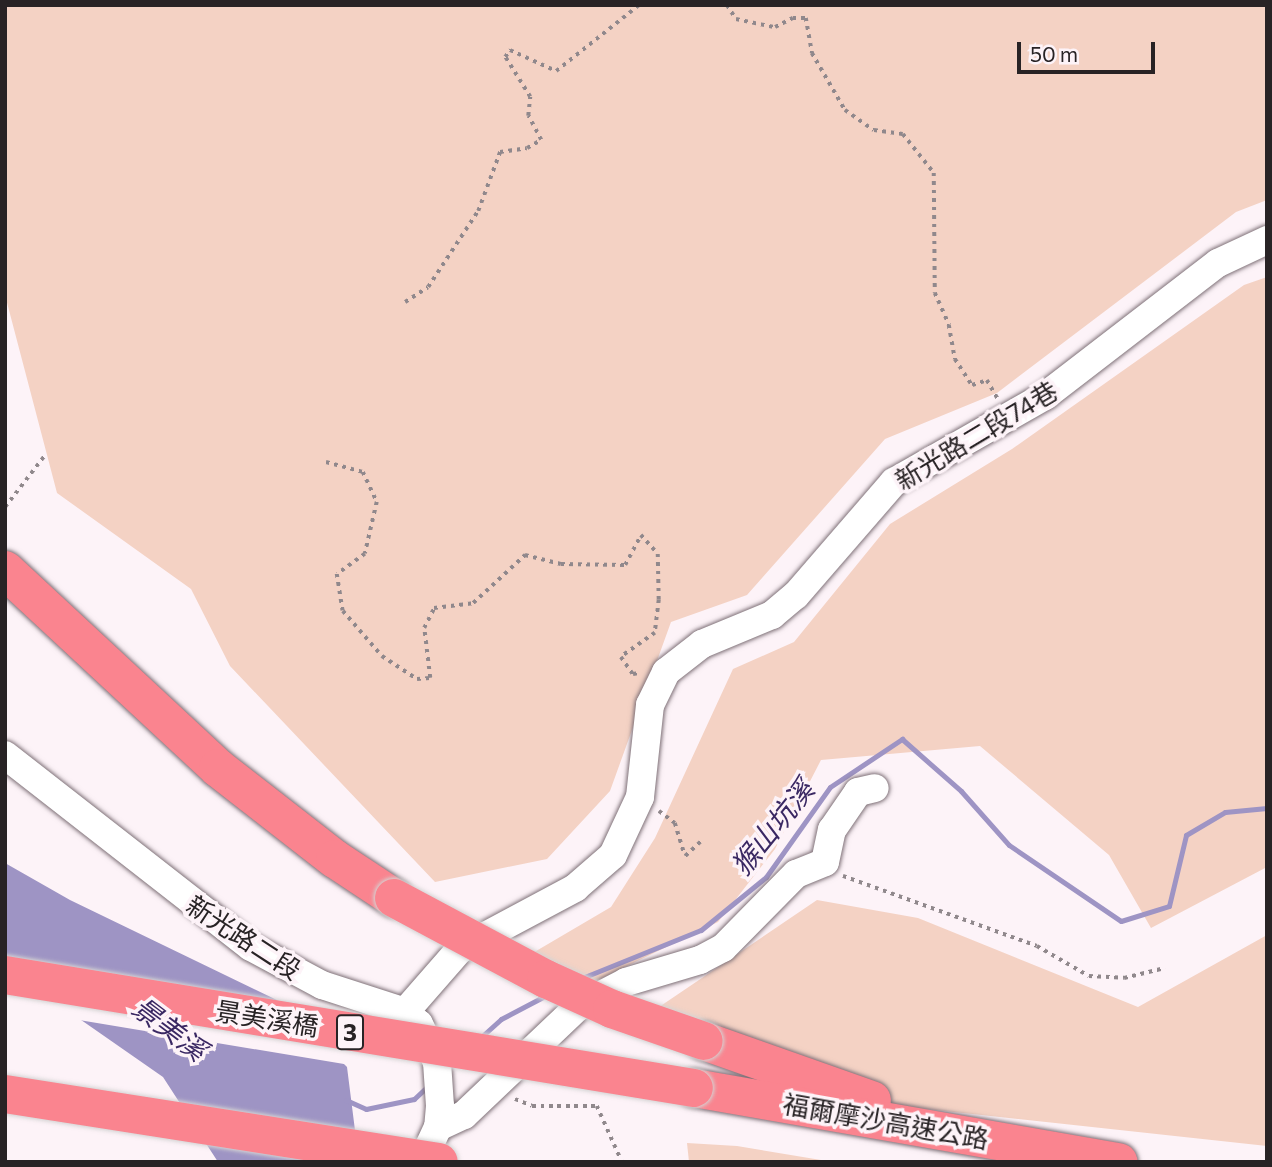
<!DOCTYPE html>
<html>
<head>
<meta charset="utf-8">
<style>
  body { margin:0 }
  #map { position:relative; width:1272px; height:1167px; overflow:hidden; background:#fdf3f8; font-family:Commissioner,"Noto Sans TC",sans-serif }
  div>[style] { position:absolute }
  .green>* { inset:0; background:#f4d2c4 }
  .water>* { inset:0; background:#9e94c4 }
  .pier>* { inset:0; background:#fdf3f8 }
  .stream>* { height:5px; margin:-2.5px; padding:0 2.5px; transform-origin:2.5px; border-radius:2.5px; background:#9e94c4 }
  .path>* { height:3.5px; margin-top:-1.75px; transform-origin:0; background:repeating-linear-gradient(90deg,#90888c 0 3.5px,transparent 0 8.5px) }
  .roads { filter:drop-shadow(0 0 2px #7f7178) drop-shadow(0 0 2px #7f7178) }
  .minor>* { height:28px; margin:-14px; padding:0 14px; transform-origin:14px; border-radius:14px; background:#fff }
  .highway>* { height:38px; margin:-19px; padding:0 19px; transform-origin:19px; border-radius:19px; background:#fa848f }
  .bridges { filter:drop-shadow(0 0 2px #d4d3d3) drop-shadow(0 0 2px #d4d3d3) }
  .highway-bridge>* { height:38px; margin:-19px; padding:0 19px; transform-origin:19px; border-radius:19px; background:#fa848f }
  span { translate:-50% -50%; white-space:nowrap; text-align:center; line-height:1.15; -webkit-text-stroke:7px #fdf3f8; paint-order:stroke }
  .shield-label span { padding:2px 5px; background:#fdf3f8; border:2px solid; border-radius:5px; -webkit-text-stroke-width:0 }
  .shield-label { font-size:24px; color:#282325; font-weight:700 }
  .street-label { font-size:26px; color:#282325 }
  .water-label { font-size:28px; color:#3a2863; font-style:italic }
  .frame { position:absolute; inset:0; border:7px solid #282325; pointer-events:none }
  .scale { position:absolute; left:1017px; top:42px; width:138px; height:32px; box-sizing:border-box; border:4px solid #282325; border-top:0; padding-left:9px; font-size:21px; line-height:24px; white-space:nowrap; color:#282325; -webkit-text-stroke:5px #fdf3f8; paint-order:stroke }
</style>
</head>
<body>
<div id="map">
  <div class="green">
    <i style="clip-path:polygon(5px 5px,1267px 5px,1267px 200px,1236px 212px,997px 393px,885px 439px,747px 595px,671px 622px,610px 791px,547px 859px,435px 882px,230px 666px,191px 589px,57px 493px,5px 295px)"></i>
    <i style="clip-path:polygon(1267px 277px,1267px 867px,1151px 928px,1109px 855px,980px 746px,821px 760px,775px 849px,718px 922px,565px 996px,514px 964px,611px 907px,655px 838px,733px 669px,794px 642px,890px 524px,1012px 449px,1244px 285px)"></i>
    <i style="clip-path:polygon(817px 900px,918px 918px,1138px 1007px,1267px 935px,1267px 1146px,899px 1106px,631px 1026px)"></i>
    <i style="clip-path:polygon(687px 1143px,737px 1146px,833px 1162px,689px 1162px)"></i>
  </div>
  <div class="water">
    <i style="clip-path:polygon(5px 863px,70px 900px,283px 1003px,347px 1067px,359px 1162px,218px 1162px,163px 1077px,5px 967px)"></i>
  </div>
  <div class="pier">
    <i style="clip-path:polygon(5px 972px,296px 1011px,350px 1065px,73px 1019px)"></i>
  </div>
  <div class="stream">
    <i style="left:582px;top:978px;width:128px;rotate:-22deg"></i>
    <i style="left:701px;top:930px;width:84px;rotate:-39.2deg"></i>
    <i style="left:766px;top:877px;width:110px;rotate:-54.6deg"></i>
    <i style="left:830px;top:787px;width:87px;rotate:-33.7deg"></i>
    <i style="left:902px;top:739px;width:79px;rotate:41.4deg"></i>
    <i style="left:961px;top:791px;width:72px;rotate:48.4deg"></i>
    <i style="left:1009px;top:845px;width:135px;rotate:34.2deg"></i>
    <i style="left:1121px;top:921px;width:50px;rotate:-17.4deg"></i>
    <i style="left:1169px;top:906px;width:73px;rotate:-76.5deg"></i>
    <i style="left:1186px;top:835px;width:45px;rotate:-30.5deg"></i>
    <i style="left:1225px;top:812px;width:42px;rotate:-5.4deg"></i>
    <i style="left:480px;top:1038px;width:28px;rotate:-42deg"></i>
    <i style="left:501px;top:1019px;width:50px;rotate:-27.6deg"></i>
    <i style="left:346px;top:1100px;width:22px;rotate:24deg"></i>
    <i style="left:366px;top:1109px;width:49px;rotate:-11.8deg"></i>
    <i style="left:414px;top:1099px;width:21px;rotate:-43deg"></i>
  </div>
  <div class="path">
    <i style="left:727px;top:5px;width:17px;rotate:57deg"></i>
    <i style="left:736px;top:19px;width:40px;rotate:12deg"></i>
    <i style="left:775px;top:27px;width:20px;rotate:-27deg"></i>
    <i style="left:793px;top:18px;width:13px"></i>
    <i style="left:806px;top:18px;width:36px;rotate:80deg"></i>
    <i style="left:812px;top:53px;width:66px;rotate:59.9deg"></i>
    <i style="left:845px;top:110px;width:35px;rotate:35deg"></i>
    <i style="left:874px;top:130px;width:29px;rotate:8deg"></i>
    <i style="left:903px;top:134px;width:50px;rotate:51.5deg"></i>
    <i style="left:934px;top:173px;width:120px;rotate:89.5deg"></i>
    <i style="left:935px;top:293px;width:35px;rotate:66deg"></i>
    <i style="left:949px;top:325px;width:35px;rotate:80deg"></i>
    <i style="left:955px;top:359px;width:31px;rotate:57deg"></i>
    <i style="left:972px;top:385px;width:16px;rotate:-18deg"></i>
    <i style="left:987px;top:380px;width:22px;rotate:60deg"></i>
    <i style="left:405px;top:302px;width:27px;rotate:-33deg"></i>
    <i style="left:428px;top:287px;width:91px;rotate:-56.7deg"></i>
    <i style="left:478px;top:211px;width:63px;rotate:-69.6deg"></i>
    <i style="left:500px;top:152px;width:27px;rotate:-8deg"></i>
    <i style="left:527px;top:148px;width:16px;rotate:-30deg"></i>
    <i style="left:541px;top:140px;width:27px;rotate:-118deg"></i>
    <i style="left:528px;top:116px;width:19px;rotate:-84deg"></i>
    <i style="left:530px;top:97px;width:47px;rotate:-122deg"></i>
    <i style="left:505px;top:57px;width:9px;rotate:-54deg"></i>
    <i style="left:510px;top:50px;width:51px;rotate:24.5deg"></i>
    <i style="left:556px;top:71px;width:106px;rotate:-38.5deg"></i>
    <i style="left:326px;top:462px;width:38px;rotate:15deg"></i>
    <i style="left:363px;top:472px;width:33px;rotate:65deg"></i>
    <i style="left:377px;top:502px;width:53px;rotate:103deg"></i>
    <i style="left:365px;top:554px;width:34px;rotate:144deg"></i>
    <i style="left:337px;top:574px;width:37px;rotate:81deg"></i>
    <i style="left:343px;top:611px;width:60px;rotate:49.1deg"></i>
    <i style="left:382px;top:656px;width:42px;rotate:33.3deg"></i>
    <i style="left:417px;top:679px;width:13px;rotate:-4deg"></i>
    <i style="left:430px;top:678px;width:50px;rotate:-96.8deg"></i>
    <i style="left:424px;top:628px;width:22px;rotate:-63deg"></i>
    <i style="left:434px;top:608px;width:39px;rotate:-7deg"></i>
    <i style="left:473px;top:603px;width:71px;rotate:-42.7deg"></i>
    <i style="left:525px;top:555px;width:37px;rotate:14deg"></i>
    <i style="left:561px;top:564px;width:64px;rotate:0.9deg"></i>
    <i style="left:625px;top:565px;width:34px;rotate:-62deg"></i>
    <i style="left:641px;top:535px;width:25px;rotate:48deg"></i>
    <i style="left:658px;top:554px;width:46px;rotate:88.8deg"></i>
    <i style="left:659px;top:600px;width:33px;rotate:97deg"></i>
    <i style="left:655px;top:633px;width:42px;rotate:144.8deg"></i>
    <i style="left:621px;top:657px;width:21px;rotate:55deg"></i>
    <i style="left:633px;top:674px;width:6px;rotate:-9deg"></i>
    <i style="left:5px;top:507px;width:66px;rotate:-52.4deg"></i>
    <i style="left:659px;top:811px;width:20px;rotate:37deg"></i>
    <i style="left:675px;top:823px;width:34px;rotate:73deg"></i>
    <i style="left:685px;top:856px;width:25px;rotate:-43deg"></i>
    <i style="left:843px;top:876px;width:206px;rotate:19.8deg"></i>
    <i style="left:1037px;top:946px;width:60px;rotate:30deg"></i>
    <i style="left:1089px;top:976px;width:35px;rotate:3deg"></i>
    <i style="left:1124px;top:978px;width:42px;rotate:-13.7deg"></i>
    <i style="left:515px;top:1099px;width:18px;rotate:22deg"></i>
    <i style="left:532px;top:1106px;width:65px"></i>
    <i style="left:597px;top:1106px;width:61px;rotate:65.9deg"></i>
  </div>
  <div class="roads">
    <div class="minor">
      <i style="left:5px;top:755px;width:312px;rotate:38deg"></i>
      <i style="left:251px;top:947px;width:81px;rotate:28.2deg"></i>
      <i style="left:322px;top:985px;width:87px;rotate:18deg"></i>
      <i style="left:405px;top:1012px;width:18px;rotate:41deg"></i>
      <i style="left:419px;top:1024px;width:42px;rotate:64.7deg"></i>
      <i style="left:437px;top:1062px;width:44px;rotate:86.1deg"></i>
      <i style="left:440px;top:1106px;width:21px;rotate:95deg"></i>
      <i style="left:438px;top:1127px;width:38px;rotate:115deg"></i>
      <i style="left:405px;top:1012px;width:82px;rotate:-48.9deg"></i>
      <i style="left:459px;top:950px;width:132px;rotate:-28.1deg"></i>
      <i style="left:575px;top:888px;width:50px;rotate:-41deg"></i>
      <i style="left:613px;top:855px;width:64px;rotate:-65deg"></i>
      <i style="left:640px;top:797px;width:93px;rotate:-83.8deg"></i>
      <i style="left:650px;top:705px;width:37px;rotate:-64deg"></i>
      <i style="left:666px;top:672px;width:46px;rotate:-37.9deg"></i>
      <i style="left:702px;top:644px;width:76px;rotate:-22.5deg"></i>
      <i style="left:772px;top:615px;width:31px;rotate:-40deg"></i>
      <i style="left:796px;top:595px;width:150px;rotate:-49.1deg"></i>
      <i style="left:894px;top:482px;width:174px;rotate:-29.7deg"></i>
      <i style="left:1045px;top:396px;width:218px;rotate:-37.6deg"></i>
      <i style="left:1218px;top:263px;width:54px;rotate:-25.1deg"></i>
      <i style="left:438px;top:1127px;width:29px;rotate:-25deg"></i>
      <i style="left:464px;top:1115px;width:157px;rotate:-43.5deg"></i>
      <i style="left:578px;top:1007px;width:54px;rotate:-27.5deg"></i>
      <i style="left:626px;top:982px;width:77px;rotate:-16.6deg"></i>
      <i style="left:700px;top:960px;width:26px;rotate:-28deg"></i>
      <i style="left:723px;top:948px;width:104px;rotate:-45.4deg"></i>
      <i style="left:796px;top:874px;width:31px;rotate:-22deg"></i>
      <i style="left:825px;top:862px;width:33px;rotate:-78deg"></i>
      <i style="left:832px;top:830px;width:46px;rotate:-55.6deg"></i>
      <i style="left:858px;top:792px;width:17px;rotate:-13deg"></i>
    </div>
    <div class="highway">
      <i style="left:5px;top:570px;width:291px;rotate:42.9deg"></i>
      <i style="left:218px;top:768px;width:148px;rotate:37.9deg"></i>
      <i style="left:335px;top:859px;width:71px;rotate:33.5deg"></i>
      <i style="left:704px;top:1041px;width:178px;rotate:19.4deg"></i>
      <i style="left:694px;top:1088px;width:431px;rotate:9.9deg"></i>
    </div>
  </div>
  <div class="bridges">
    <div class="highway-bridge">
      <i style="left:394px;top:898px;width:172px;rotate:28.1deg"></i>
      <i style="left:546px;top:979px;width:72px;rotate:24.4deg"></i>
      <i style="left:612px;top:1009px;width:97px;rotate:19.2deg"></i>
      <i style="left:5px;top:975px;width:698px;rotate:9.31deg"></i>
      <i style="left:5px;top:1094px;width:439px;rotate:8.9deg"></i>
    </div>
  </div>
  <div class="shield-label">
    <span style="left:350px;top:1032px">3</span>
  </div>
  <div class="street-label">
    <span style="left:976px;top:435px;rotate:-31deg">新光路二段74巷</span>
    <span style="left:244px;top:937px;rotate:33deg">新光路二段</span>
    <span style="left:267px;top:1018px;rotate:9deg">景美溪橋</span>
    <span style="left:886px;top:1121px;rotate:10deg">福爾摩沙高速公路</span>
  </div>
  <div class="water-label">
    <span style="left:772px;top:827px;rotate:-51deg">猴山坑溪</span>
    <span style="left:170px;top:1028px;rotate:37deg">景美溪</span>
  </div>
  <div class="frame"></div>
  <div class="scale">50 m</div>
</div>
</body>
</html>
